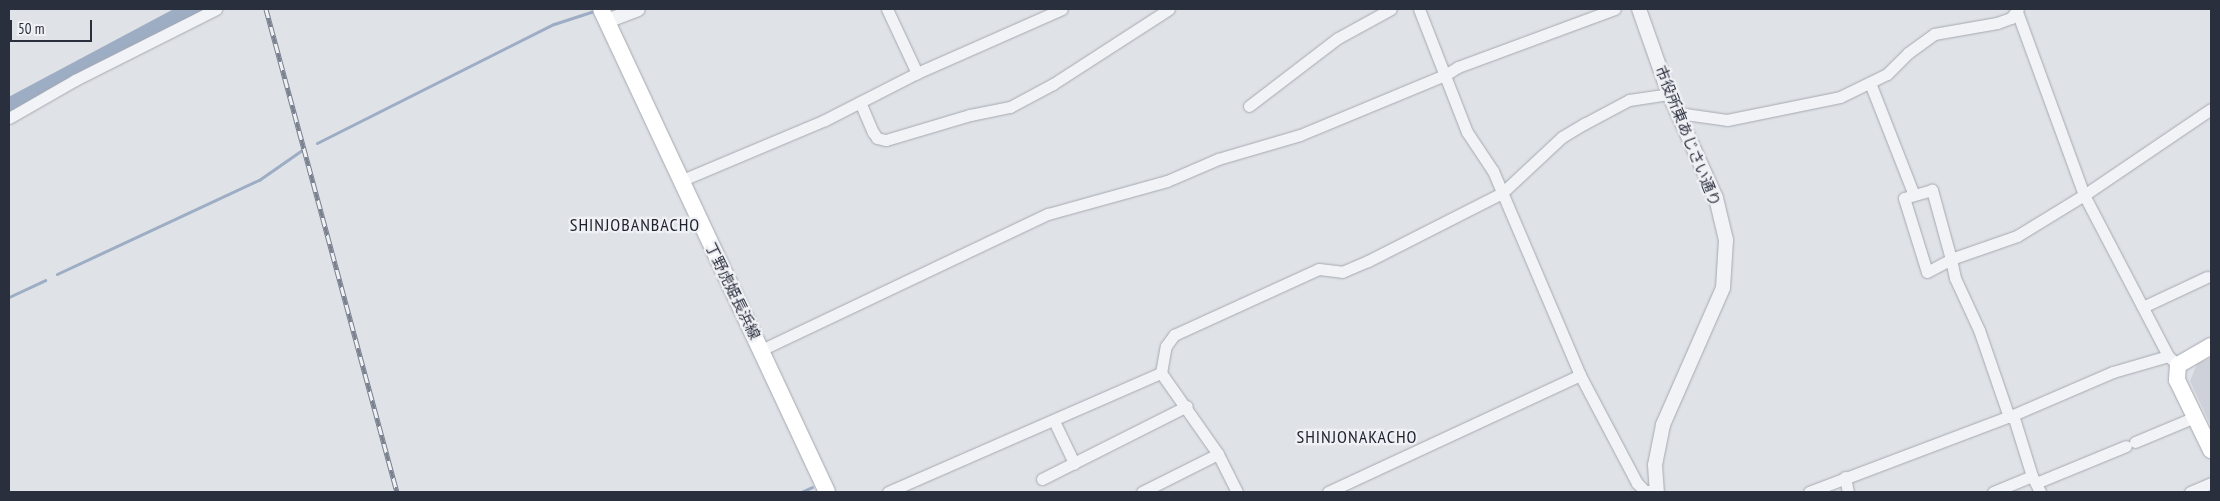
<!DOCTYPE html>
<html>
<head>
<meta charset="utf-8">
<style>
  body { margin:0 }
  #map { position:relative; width:2220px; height:501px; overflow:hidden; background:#dfe2e7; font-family:"PT Sans Narrow","Noto Sans JP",sans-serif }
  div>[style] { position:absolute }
  .built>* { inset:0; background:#ced1d9 }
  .stream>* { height:3px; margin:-1.5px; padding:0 1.5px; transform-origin:1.5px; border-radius:1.5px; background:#9dadc4 }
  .river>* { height:20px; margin:-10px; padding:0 10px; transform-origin:10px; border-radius:10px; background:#9dadc4 }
  .roads { filter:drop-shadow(0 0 1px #a5a9b1) drop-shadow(0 0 1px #a5a9b1) }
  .minor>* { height:11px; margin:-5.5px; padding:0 5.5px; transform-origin:5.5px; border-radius:5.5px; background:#f2f3f6 }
  .tertiary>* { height:14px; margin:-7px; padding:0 7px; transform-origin:7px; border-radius:7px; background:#f2f3f6 }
  .secondary>* { height:16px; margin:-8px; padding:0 8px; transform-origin:8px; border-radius:8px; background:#fff }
  .rail>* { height:5px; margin-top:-2.5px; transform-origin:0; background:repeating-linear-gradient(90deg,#eff1f5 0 9px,#7a818f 0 18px); box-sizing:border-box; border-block:1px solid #7a818f }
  span { translate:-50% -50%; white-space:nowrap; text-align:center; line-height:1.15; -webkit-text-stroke:4.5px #eff1f5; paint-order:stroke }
  .street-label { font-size:15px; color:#2a2f3d }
  .quarter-label { font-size:18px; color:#1c212e; letter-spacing:1px }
  .frame { position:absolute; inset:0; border:10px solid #2a2f3d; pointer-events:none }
  .scale { position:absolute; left:10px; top:20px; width:82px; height:22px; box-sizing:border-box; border:2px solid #2a2f3d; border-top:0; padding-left:6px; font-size:15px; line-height:18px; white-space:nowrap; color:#2a2f3d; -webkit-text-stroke:4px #eff1f5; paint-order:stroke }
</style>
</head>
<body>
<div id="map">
  <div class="built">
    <i style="clip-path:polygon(2211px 358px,2211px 426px,2190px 381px,2197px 364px)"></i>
  </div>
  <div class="stream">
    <i style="left:317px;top:143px;width:265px;rotate:-26.7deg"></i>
    <i style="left:554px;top:24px;width:42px;rotate:-18deg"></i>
    <i style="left:57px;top:274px;width:223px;rotate:-25deg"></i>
    <i style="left:259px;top:180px;width:52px;rotate:-34.9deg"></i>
    <i style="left:9px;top:297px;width:40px;rotate:-25deg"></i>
    <i style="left:801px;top:492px;width:12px;rotate:-24deg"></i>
  </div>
  <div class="river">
    <i style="left:9px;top:108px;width:211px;rotate:-28deg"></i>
  </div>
  <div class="roads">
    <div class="minor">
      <i style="left:887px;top:9px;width:71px;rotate:64.9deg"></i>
      <i style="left:1419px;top:9px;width:132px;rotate:68.7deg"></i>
      <i style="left:1467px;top:132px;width:47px;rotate:56.3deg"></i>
      <i style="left:1493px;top:171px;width:222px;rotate:66.9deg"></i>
      <i style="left:2016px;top:9px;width:198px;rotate:69.9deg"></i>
      <i style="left:2084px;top:195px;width:153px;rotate:-34.1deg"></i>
      <i style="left:1870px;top:83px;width:120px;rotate:68.6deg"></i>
      <i style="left:860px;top:102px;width:33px;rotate:67deg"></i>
      <i style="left:873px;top:132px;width:7px;rotate:56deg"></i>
      <i style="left:877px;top:138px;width:9px;rotate:13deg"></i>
      <i style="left:886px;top:140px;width:88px;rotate:-16.6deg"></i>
      <i style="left:970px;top:115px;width:41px;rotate:-11.3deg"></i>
      <i style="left:1010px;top:107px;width:49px;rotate:-28.1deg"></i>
      <i style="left:1053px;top:84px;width:138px;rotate:-32.9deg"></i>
      <i style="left:1249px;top:106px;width:112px;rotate:-37.4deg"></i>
      <i style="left:1338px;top:38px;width:60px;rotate:-28.7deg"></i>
      <i style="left:1678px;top:113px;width:49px;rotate:8.1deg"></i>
      <i style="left:1727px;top:120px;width:115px;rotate:-11.5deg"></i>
      <i style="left:1840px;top:97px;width:52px;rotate:-26.1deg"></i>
      <i style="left:1887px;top:74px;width:30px;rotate:-45deg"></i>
      <i style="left:1908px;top:53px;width:32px;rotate:-36deg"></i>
      <i style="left:1934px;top:34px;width:64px;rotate:-9.9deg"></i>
      <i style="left:1997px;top:23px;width:15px;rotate:-20deg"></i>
      <i style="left:2011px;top:18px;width:11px;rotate:-52deg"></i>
      <i style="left:9px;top:118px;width:76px;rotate:-29.9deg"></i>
      <i style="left:75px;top:80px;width:158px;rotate:-26.7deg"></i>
      <i style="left:680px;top:181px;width:157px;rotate:-22.8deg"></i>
      <i style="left:825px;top:120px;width:103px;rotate:-27.1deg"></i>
      <i style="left:917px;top:73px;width:158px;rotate:-23.8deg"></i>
      <i style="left:2143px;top:307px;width:71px;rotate:-25.1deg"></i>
      <i style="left:761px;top:350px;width:318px;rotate:-25.4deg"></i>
      <i style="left:1048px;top:214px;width:123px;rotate:-15.5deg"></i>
      <i style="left:1167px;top:181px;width:56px;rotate:-23.3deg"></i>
      <i style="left:1218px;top:159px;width:85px;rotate:-16.3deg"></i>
      <i style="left:1300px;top:135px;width:157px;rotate:-22.5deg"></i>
      <i style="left:1445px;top:75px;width:15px;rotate:-32deg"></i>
      <i style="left:1458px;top:67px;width:167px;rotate:-20.3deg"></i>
      <i style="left:2013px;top:415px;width:64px;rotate:72.7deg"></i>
      <i style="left:2032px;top:476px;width:18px;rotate:63deg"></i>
      <i style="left:2009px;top:417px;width:92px;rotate:-109deg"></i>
      <i style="left:1979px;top:330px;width:57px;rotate:-114.8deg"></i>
      <i style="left:1955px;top:278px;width:19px;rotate:-102deg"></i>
      <i style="left:1951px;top:259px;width:72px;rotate:-105.4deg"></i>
      <i style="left:1932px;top:190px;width:29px;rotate:164deg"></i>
      <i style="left:1904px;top:198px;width:77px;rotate:72.7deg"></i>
      <i style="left:1927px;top:272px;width:27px;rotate:-28deg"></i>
      <i style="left:1951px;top:259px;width:70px;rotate:-19.2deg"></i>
      <i style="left:2017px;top:236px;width:79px;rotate:-31.5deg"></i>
      <i style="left:2084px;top:195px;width:182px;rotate:62.4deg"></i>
      <i style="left:2168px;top:356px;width:13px;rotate:42deg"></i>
      <i style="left:1054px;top:421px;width:47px;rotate:64.5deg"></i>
      <i style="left:2135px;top:442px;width:65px;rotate:-22.6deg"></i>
      <i style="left:1845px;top:477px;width:15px;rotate:79deg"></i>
      <i style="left:1042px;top:479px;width:162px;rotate:-26.7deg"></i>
      <i style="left:2036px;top:483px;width:97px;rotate:-22.3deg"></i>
      <i style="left:888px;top:492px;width:298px;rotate:-23.6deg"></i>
      <i style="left:1142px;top:492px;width:85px;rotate:-26.6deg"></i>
      <i style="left:1237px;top:492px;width:42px;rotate:-116.6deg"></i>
      <i style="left:1218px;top:454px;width:99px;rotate:-125.1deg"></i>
      <i style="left:1161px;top:373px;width:27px;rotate:-80deg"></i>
      <i style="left:1166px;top:346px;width:14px;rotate:-54deg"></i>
      <i style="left:1174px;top:335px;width:159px;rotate:-24.5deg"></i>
      <i style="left:1319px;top:269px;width:23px;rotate:7deg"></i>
      <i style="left:1342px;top:272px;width:28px;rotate:-23deg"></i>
      <i style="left:1368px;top:261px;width:150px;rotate:-26.9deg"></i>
      <i style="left:1502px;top:193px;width:82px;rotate:-43deg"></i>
      <i style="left:1562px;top:137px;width:26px;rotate:-31deg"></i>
      <i style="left:1584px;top:124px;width:51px;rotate:-28.1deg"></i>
      <i style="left:1629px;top:100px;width:40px;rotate:-8.5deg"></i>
      <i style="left:1328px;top:492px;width:278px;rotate:-24.9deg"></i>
      <i style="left:1580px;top:375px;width:122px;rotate:62.2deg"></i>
      <i style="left:1637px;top:483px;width:11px;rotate:45deg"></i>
      <i style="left:1645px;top:491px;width:12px"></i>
      <i style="left:1809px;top:492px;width:218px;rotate:-20.7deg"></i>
      <i style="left:2013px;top:415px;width:109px;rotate:-23.3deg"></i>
      <i style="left:2113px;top:372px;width:57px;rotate:-16.2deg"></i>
      <i style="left:1993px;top:492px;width:42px;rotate:-22.3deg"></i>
      <i style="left:2190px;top:492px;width:23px;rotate:-23deg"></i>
    </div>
    <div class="tertiary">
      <i style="left:1639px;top:9px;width:90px;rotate:70.6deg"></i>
      <i style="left:1669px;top:94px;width:114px;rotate:65.7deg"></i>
      <i style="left:1716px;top:198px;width:43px;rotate:76.6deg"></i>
      <i style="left:1726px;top:240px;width:48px;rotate:93.6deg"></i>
      <i style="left:1723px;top:288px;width:150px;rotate:113.7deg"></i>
      <i style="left:1663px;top:425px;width:41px;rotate:101.3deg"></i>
      <i style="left:1655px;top:465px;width:27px;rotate:86deg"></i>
      <i style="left:607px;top:21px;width:33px;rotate:-21deg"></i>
    </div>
    <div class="secondary">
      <i style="left:601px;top:9px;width:533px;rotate:64.92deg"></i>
      <i style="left:2211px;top:346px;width:38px;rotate:150deg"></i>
      <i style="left:2178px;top:365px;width:15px;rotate:94deg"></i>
      <i style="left:2177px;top:380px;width:78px;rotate:64.1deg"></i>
    </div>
  </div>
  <div class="rail">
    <i style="left:266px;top:9px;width:500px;rotate:74.83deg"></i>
  </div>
  <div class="street-label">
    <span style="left:1688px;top:136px;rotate:68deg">市役所東あじさい通り</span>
    <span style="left:733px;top:291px;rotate:64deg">丁野虎姫長浜線</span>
  </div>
  <div class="quarter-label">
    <span style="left:635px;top:225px">SHINJOBANBACHO</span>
    <span style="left:1357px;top:437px">SHINJONAKACHO</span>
  </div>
  <div class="frame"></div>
  <div class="scale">50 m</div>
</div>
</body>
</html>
